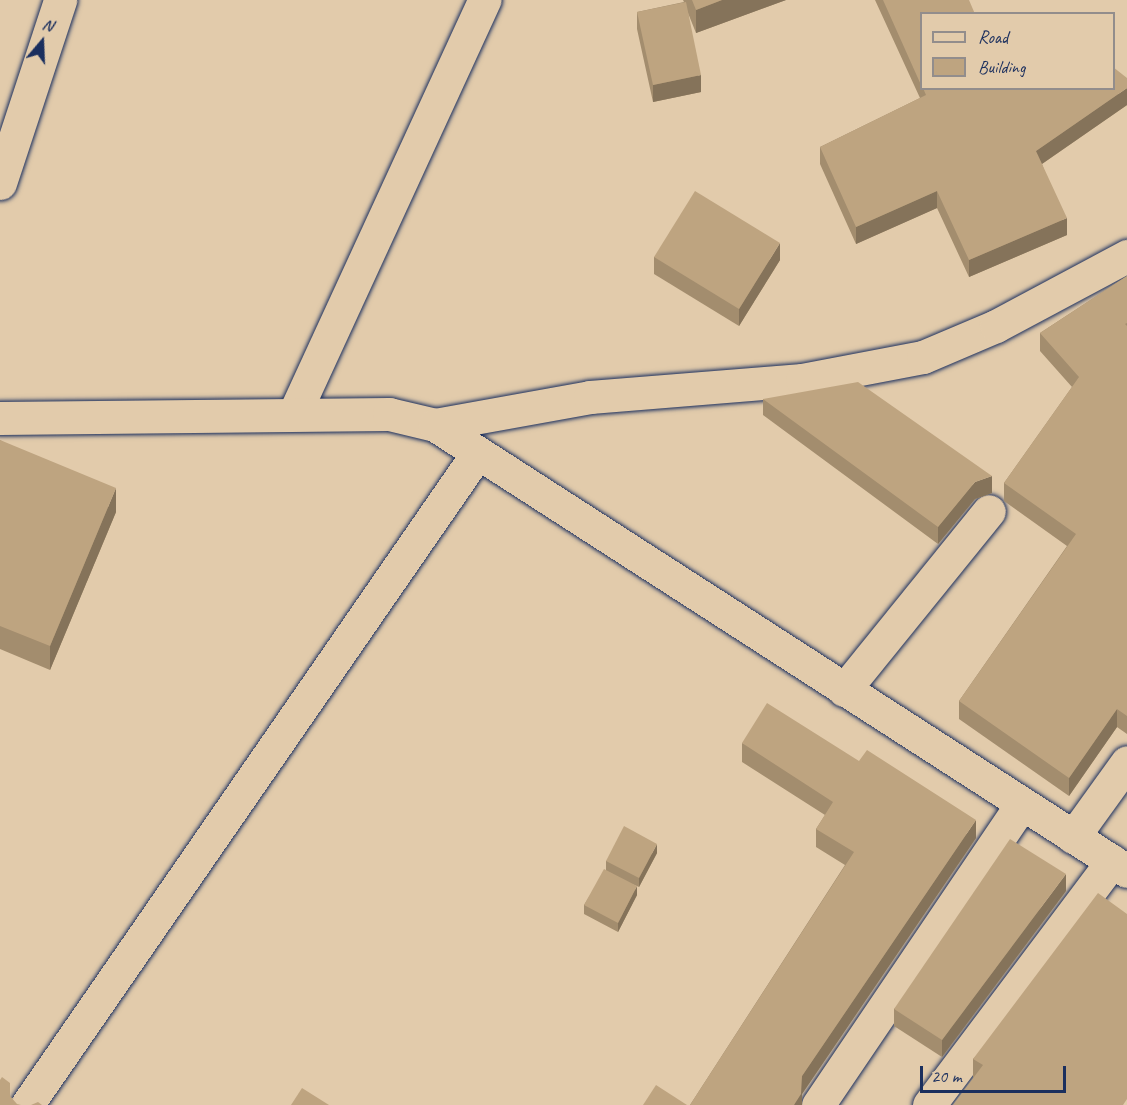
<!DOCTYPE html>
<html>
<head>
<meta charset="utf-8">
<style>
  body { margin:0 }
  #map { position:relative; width:1127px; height:1105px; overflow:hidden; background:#e2cbab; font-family:Caveat,sans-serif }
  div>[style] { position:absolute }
  .roads { filter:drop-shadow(0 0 2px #1b2f5e) drop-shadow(0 0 2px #1b2f5e) }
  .minor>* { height:33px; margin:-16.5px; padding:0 16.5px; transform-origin:16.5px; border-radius:16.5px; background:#e2cbab }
  .tertiary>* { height:33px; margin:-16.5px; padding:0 16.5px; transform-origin:16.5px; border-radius:16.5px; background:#e2cbab }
  .wall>* { inset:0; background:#a38d6e }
  .shaded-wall>* { inset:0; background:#85735a }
  .building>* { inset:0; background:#bea480 }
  span { translate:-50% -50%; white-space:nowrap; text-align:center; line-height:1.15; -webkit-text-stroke:4.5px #e2cbab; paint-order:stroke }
  .legend { position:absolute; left:920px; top:12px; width:195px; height:78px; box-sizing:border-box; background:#e2cbab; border:2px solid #928d8c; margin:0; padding:8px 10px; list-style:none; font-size:18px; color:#1b2f5e }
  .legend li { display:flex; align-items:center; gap:12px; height:30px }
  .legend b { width:30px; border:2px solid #928d8c }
  .north { position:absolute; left:12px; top:12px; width:60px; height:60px; -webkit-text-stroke:4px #e2cbab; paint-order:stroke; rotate:19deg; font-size:16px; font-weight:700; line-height:24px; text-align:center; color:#1b2f5e }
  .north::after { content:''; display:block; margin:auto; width:21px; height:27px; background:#1b2f5e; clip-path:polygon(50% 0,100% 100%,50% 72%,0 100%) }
  .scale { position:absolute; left:920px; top:1066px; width:146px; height:27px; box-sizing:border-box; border:3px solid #1b2f5e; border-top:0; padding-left:8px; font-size:18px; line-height:21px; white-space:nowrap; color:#1b2f5e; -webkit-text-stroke:4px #e2cbab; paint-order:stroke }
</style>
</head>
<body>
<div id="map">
  <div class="roads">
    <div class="minor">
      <i style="left:294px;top:414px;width:456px;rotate:-65.3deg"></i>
      <i style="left:435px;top:425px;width:158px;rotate:-10.2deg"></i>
      <i style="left:590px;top:397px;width:213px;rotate:-4.6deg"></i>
      <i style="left:802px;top:380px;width:123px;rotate:-10.8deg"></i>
      <i style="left:923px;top:357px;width:79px;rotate:-23deg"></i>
      <i style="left:996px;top:326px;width:149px;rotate:-28.1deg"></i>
      <i style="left:844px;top:690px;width:230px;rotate:-51deg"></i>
      <i style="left:1073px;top:837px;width:92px;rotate:-54.2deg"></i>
      <i style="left:27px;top:1105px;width:791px;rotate:-55.35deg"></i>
      <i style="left:818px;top:1105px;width:364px;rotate:-55.9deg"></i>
      <i style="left:929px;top:1105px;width:305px;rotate:-53.1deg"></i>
    </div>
    <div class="tertiary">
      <i style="left:0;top:183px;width:193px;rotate:-71.8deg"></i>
      <i style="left:0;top:418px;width:389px;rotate:-0.6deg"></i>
      <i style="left:389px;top:414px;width:47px;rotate:13.4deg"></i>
      <i style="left:435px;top:425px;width:823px;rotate:32.8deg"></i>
    </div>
  </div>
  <div class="wall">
    <i style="clip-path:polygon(683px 0,786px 0,696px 33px,688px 13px,701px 92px,653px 102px,637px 29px,637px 12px,684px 2px)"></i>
    <i style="clip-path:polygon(875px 0,969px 0,921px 14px,921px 88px,1113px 88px,1127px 105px,1042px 164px,1067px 235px,969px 277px,937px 208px,856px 244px,820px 164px,820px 147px,920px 98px)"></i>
    <i style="clip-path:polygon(654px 257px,780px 260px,739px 326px,654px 274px)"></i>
    <i style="clip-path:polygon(1127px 276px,1127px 734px,1117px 727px,1069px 796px,959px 719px,959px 701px,1067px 546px,1004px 501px,1004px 483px,1072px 387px,1040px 351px,1040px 333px)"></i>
    <i style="clip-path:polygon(763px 399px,992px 493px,975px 499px,938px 544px,763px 415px)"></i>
    <i style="clip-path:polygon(0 440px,116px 512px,50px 670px,0 649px)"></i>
    <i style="clip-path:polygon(742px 743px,976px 838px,802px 1094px,802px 1105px,690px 1105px,845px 865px,816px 847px,816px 829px,825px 815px,742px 762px)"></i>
    <i style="clip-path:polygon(657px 853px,639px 887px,632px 884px,637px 895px,618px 932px,584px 914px,584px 905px,606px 870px,606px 861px)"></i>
    <i style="clip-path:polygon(1066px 891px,942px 1057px,894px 1026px,894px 1009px)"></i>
    <i style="clip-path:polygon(1127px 914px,974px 1078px,973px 1077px,973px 1059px)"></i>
  </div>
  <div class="shaded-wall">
    <i style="clip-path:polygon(722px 0,786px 0,696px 33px,696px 10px)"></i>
    <i style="clip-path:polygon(701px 75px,701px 92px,653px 102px,653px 85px)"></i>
    <i style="clip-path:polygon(1127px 88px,1127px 105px,1036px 168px,1036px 151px)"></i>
    <i style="clip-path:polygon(937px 191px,937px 208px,856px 244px,856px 227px)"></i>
    <i style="clip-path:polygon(1067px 218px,1067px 235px,969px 277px,969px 260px)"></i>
    <i style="clip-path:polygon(780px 243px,780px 260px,739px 326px,739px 309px)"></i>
    <i style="clip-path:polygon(992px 476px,992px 493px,975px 499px,938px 544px,938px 527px,975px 482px)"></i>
    <i style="clip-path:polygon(116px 488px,116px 512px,50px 670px,50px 646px)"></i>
    <i style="clip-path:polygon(1117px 709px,1117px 727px,1069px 796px,1069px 778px)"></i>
    <i style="clip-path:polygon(976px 820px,976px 838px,802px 1094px,802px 1105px,794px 1105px,802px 1076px)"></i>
    <i style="clip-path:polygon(657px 844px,657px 853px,639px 887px,639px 878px)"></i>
    <i style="clip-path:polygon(1066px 874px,1066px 891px,942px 1057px,942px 1040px)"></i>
    <i style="clip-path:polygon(637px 886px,637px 895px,618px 932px,618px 923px)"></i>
  </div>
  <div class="building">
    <i style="clip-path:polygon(692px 0,722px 0,696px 10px)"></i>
    <i style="clip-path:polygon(883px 0,969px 0,975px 14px,921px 14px,921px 85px)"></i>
    <i style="clip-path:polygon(686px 2px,701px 75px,653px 85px,637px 12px)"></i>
    <i style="clip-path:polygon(1113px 67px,1127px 78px,1127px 88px,1036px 151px,1067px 218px,969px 260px,937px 191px,856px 227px,820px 147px,926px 95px,923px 88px,1113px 88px)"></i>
    <i style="clip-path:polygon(695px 191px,780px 243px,739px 309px,654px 257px)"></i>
    <i style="clip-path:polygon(1127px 276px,1127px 323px,1125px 324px,1127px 326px,1127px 716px,1117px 709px,1069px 778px,959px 701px,1076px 534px,1004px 483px,1079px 377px,1040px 333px)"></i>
    <i style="clip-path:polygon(858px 382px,992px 476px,975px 482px,938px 527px,763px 399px)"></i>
    <i style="clip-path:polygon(0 440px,116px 488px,50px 646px,0 626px)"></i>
    <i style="clip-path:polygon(767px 703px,859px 761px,867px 750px,976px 820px,802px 1076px,801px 1094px,794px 1105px,690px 1105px,854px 852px,816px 829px,833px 802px,742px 743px)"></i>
    <i style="clip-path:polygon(624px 826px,657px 844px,639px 878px,606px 861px)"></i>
    <i style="clip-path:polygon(1010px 839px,1066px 874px,942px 1040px,894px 1009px)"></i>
    <i style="clip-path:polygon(604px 869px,637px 886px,618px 923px,584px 905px)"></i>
    <i style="clip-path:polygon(1098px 893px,1127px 914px,1127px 1099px,1123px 1105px,953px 1105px,983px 1065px,973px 1059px)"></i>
    <i style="clip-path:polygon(2px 1077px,10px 1083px,10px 1096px,17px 1104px,21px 1105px,0 1105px,0 1080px)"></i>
    <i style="clip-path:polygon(656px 1085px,687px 1105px,643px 1105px)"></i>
    <i style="clip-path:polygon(302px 1088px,329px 1105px,291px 1105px)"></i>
    <i style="clip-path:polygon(38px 1102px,42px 1105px,31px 1105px)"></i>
  </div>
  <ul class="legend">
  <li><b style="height:8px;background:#e2cbab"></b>Road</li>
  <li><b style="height:16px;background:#bea480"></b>Building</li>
  </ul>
  <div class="north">N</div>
  <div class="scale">20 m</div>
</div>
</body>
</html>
